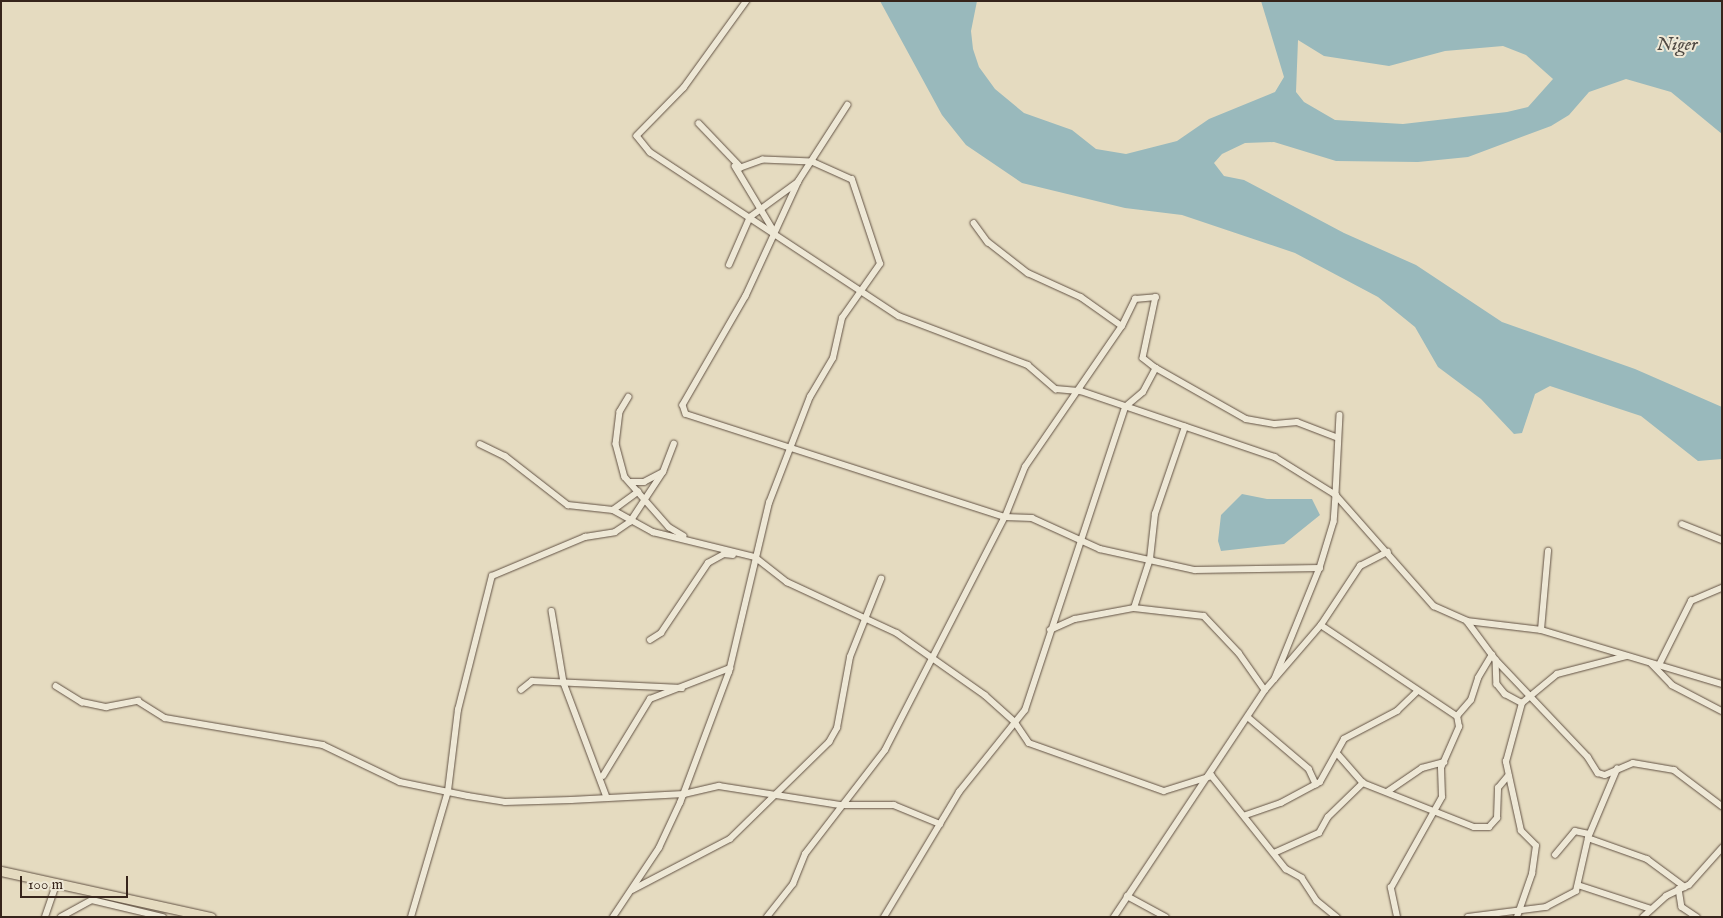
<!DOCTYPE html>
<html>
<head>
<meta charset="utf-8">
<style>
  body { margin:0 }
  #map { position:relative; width:1723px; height:918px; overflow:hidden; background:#e5dbc0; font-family:"IM FELL English",serif }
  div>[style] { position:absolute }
  .water>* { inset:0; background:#99b9bc }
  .roads { filter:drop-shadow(0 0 1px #625244) drop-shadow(0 0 1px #625244) }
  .street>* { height:5.5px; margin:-2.75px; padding:0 2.75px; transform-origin:2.75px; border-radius:2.75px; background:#eee8d6 }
  .primary>* { height:9px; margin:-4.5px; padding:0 4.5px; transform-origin:4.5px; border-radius:4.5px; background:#e5dbc0 }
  span { translate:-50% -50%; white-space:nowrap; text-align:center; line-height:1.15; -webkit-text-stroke:4px #eee8d6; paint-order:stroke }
  .water-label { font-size:19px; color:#4f4943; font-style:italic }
  .frame { position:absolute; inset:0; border:2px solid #36241b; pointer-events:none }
  .scale { position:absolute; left:20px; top:876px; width:108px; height:22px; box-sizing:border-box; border:2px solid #36241b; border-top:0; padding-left:6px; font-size:15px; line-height:18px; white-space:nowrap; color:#36241b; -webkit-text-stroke:4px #eee8d6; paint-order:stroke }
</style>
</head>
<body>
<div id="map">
  <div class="water">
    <i style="clip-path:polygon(evenodd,880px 1px,977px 1px,971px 31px,973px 49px,979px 67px,995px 89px,1024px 113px,1072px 130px,1096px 149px,1126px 154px,1177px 141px,1209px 119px,1275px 92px,1284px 77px,1261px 1px,1722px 1px,1722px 134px,1671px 92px,1626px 79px,1589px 92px,1569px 115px,1551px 126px,1468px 157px,1418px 162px,1336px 161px,1274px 142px,1245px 143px,1222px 154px,1214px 163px,1224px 176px,1244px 180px,1344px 233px,1416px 265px,1502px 322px,1635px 369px,1722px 407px,1722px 459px,1698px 461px,1641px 416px,1550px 386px,1535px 394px,1522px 433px,1514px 434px,1481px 399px,1438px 367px,1415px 327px,1378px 297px,1295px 253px,1182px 215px,1125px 208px,1022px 183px,966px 145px,942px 115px,880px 1px,1298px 40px,1324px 56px,1389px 66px,1445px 51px,1503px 46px,1526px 55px,1553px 79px,1528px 107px,1507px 112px,1403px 124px,1335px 120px,1304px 102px,1296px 92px,1298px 40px)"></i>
    <i style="clip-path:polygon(1242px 494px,1267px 499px,1312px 499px,1320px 515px,1284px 544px,1221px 551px,1218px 541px,1221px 515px)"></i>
  </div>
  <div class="roads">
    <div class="street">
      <i style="left:747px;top:1px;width:107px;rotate:125.9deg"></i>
      <i style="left:684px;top:88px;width:67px;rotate:134.4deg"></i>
      <i style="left:637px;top:136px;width:21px;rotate:51deg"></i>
      <i style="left:650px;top:152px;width:298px;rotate:33.4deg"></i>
      <i style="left:899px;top:316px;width:138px;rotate:20.8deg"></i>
      <i style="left:1028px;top:365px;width:37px;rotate:41deg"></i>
      <i style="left:1056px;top:389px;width:25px;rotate:5deg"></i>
      <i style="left:1081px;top:391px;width:205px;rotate:18.8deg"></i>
      <i style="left:1275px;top:457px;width:72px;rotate:31.9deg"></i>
      <i style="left:1336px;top:495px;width:27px;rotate:94deg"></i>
      <i style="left:1334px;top:522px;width:48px;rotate:106.9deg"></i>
      <i style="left:1320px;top:568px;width:120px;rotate:112.1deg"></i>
      <i style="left:848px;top:105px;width:90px;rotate:122.8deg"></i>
      <i style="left:799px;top:181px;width:127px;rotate:114.7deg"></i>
      <i style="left:746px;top:296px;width:126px;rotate:120deg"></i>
      <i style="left:683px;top:405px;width:9px;rotate:72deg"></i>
      <i style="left:686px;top:414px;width:335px;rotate:17.9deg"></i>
      <i style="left:1005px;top:517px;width:27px;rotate:2deg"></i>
      <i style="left:1032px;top:518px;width:75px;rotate:24.5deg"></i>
      <i style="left:1100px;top:549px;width:97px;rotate:12.5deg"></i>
      <i style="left:1195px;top:570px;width:125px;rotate:-0.9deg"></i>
      <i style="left:735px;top:166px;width:76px;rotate:59deg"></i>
      <i style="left:974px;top:223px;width:24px;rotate:54deg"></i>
      <i style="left:988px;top:242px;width:51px;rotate:37.8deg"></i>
      <i style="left:1028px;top:273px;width:58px;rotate:24.4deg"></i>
      <i style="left:1081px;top:297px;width:50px;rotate:35.3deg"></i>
      <i style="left:1122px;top:326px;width:30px;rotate:-64deg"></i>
      <i style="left:1135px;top:299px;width:21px;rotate:-5deg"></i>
      <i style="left:1156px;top:297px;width:62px;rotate:102deg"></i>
      <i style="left:1143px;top:358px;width:16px;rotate:38deg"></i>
      <i style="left:1156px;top:368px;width:103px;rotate:29.5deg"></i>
      <i style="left:1246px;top:419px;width:29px;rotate:10deg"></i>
      <i style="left:1275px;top:424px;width:22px;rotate:-5deg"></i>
      <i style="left:1297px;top:422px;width:42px;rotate:21deg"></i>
      <i style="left:729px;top:265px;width:52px;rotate:-66.4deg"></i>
      <i style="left:750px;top:217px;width:59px;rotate:-36.1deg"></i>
      <i style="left:629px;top:397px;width:17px;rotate:121deg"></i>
      <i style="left:620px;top:412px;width:32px;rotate:97deg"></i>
      <i style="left:616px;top:444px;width:34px;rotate:75deg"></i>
      <i style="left:625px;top:477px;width:67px;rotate:48.7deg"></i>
      <i style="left:669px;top:527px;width:17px;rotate:31deg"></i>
      <i style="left:1340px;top:415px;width:80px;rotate:92.9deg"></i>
      <i style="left:1336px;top:495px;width:148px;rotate:48.6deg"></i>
      <i style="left:1434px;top:606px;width:36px;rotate:24deg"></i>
      <i style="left:1467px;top:621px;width:49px;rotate:53.4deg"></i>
      <i style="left:1496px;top:660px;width:24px;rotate:88deg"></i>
      <i style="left:1497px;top:684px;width:13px;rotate:51deg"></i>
      <i style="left:1505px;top:694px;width:19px;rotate:28deg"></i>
      <i style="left:1522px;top:703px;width:45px;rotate:-39.6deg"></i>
      <i style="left:1557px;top:674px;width:72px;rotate:-14.4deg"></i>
      <i style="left:480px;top:444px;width:28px;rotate:26deg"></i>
      <i style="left:505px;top:456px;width:80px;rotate:37.9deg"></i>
      <i style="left:568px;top:505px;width:45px;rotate:6.3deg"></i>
      <i style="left:613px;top:510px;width:46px;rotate:28.8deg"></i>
      <i style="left:653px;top:532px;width:105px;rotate:13.8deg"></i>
      <i style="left:755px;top:557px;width:41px;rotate:38deg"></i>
      <i style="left:787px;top:582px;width:121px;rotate:24.9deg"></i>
      <i style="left:897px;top:633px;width:108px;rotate:35.2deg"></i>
      <i style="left:985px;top:695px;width:40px;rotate:42deg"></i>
      <i style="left:1015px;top:722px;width:25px;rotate:56deg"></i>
      <i style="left:1029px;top:743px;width:143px;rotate:19.6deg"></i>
      <i style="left:1164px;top:791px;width:50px;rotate:-17.4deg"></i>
      <i style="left:1212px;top:776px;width:119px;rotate:51.5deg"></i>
      <i style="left:1286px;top:869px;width:18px;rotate:29deg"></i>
      <i style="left:1302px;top:878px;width:27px;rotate:57deg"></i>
      <i style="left:1317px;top:901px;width:26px;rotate:39deg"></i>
      <i style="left:630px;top:482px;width:14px"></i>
      <i style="left:644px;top:482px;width:19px;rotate:-28deg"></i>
      <i style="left:613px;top:510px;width:31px;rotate:-36deg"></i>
      <i style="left:1682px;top:524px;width:43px;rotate:21.8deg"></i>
      <i style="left:1134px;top:608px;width:52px;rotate:-71.9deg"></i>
      <i style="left:1150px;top:559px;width:45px;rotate:-83.7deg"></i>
      <i style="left:1155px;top:514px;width:92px;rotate:-71deg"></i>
      <i style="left:552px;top:611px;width:73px;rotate:80.5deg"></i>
      <i style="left:564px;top:683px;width:120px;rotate:69.4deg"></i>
      <i style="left:1467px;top:621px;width:75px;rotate:6.9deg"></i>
      <i style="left:1541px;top:630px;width:189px;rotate:16.6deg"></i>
      <i style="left:1321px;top:625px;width:164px;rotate:33.8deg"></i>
      <i style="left:1457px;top:716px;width:21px;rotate:-49deg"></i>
      <i style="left:1471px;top:700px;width:23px;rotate:-72deg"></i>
      <i style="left:1478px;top:678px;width:27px;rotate:-59deg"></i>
      <i style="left:1050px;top:630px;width:27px;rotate:-24deg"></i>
      <i style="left:1075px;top:619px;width:60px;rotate:-10.6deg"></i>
      <i style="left:1134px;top:608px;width:70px;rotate:6.5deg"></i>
      <i style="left:1204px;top:616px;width:51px;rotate:46.6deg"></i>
      <i style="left:1239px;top:653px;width:45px;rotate:54.9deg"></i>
      <i style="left:1541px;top:630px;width:79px;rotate:-84.9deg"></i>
      <i style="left:650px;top:640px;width:13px;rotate:-32deg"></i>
      <i style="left:661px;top:633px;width:84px;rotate:-56.1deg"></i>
      <i style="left:708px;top:563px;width:18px;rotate:-29deg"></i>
      <i style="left:724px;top:554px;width:9px;rotate:6deg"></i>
      <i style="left:1496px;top:660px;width:134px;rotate:46.5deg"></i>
      <i style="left:1588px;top:757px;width:19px;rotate:58deg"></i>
      <i style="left:1598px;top:773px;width:7px;rotate:16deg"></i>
      <i style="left:1605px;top:775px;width:30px;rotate:-23deg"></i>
      <i style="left:1633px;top:763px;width:42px;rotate:9.7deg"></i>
      <i style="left:1674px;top:770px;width:60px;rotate:36.9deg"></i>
      <i style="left:1652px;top:664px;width:29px;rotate:46deg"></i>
      <i style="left:1672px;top:685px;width:56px;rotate:27.5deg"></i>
      <i style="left:1659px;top:665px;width:72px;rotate:-63.4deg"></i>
      <i style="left:1691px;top:601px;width:34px;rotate:-23deg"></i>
      <i style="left:56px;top:686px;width:31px;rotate:32deg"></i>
      <i style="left:82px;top:702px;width:25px;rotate:12deg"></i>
      <i style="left:106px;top:707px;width:33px;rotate:-11deg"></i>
      <i style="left:138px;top:701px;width:32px;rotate:32deg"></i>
      <i style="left:165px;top:718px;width:160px;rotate:9.7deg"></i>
      <i style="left:323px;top:745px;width:85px;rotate:25.7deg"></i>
      <i style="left:400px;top:782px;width:69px;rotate:11.6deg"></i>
      <i style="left:468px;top:796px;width:37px;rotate:9deg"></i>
      <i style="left:505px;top:802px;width:66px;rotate:-1.7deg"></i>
      <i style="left:571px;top:800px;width:113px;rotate:-3deg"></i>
      <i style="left:684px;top:794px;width:36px;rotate:-13deg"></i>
      <i style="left:719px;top:786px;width:122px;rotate:8.9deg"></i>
      <i style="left:840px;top:805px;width:54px"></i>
      <i style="left:894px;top:805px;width:50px;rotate:22.4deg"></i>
      <i style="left:521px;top:690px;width:14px;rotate:-39deg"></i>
      <i style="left:532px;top:681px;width:150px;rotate:2.7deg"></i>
      <i style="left:1248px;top:717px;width:80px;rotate:40.4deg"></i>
      <i style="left:1309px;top:769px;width:17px;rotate:65deg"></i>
      <i style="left:1338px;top:754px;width:38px;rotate:49deg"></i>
      <i style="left:1363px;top:783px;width:119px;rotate:21.6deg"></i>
      <i style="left:1474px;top:827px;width:15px"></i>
      <i style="left:1489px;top:827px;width:12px;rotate:-48deg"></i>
      <i style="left:1497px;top:818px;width:30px;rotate:-88deg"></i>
      <i style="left:1498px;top:788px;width:16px;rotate:-50deg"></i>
      <i style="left:603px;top:776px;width:90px;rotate:-58.6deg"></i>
      <i style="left:650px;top:699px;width:86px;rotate:-21.2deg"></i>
      <i style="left:1387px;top:792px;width:42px;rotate:-34.4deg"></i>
      <i style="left:1422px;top:768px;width:23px;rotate:-15deg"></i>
      <i style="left:1246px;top:815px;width:37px;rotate:-19deg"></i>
      <i style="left:1281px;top:803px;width:44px;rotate:-28.3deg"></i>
      <i style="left:1320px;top:782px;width:49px;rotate:-60.8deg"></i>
      <i style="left:1344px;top:739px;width:60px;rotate:-27.8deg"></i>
      <i style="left:1397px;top:711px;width:28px;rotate:-44deg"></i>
      <i style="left:1588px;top:838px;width:63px;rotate:19.6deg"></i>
      <i style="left:1647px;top:859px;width:47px;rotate:36.4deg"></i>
      <i style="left:1274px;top:853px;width:49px;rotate:-24deg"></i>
      <i style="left:1319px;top:833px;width:18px;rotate:-61deg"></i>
      <i style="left:1328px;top:817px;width:49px;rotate:-44.2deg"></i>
      <i style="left:1555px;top:855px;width:31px;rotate:-50deg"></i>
      <i style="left:1575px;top:831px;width:14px;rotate:12deg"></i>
      <i style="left:1578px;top:885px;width:77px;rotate:18.2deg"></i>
      <i style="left:1679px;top:889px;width:18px;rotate:81deg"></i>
      <i style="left:1682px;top:907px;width:18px;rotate:34deg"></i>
      <i style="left:632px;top:890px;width:110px;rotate:-27.5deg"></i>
      <i style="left:730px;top:839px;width:139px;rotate:-44.4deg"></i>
      <i style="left:829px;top:742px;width:16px;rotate:-60deg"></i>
      <i style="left:837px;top:728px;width:72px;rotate:-79.6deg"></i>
      <i style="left:850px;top:657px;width:84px;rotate:-68.3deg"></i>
      <i style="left:1127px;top:896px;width:44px;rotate:28.3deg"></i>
      <i style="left:45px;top:917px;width:36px;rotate:-71deg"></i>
      <i style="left:61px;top:917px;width:35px;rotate:-29deg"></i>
      <i style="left:92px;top:900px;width:73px;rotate:13.5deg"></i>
      <i style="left:411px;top:917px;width:131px;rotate:-73.6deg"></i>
      <i style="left:448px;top:791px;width:82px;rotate:-83deg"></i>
      <i style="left:458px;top:710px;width:138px;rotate:-75.8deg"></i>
      <i style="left:492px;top:576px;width:101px;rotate:-22.8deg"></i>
      <i style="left:585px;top:537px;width:30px;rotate:-9deg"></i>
      <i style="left:615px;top:532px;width:18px;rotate:-34deg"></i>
      <i style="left:630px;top:522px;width:60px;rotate:-56.6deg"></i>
      <i style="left:663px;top:472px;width:30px;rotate:-69deg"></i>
      <i style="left:613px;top:917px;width:83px;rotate:-56.3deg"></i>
      <i style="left:659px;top:848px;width:50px;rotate:-65deg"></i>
      <i style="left:680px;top:803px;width:140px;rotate:-69.5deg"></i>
      <i style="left:729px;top:672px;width:174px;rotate:-76.7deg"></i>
      <i style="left:769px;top:503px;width:114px;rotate:-68.9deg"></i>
      <i style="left:810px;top:397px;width:45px;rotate:-59.5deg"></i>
      <i style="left:833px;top:358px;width:41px;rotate:-77.3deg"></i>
      <i style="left:842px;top:318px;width:66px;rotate:-54.9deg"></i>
      <i style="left:880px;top:264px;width:89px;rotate:-108.4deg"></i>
      <i style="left:852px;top:180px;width:44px;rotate:-155.8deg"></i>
      <i style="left:812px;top:162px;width:49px;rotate:-177.7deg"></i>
      <i style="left:763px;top:160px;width:23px;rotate:160deg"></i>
      <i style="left:741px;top:168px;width:61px;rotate:-133.7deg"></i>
      <i style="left:767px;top:917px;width:42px;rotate:-51.8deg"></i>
      <i style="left:793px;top:884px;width:32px;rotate:-68deg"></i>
      <i style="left:805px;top:854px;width:131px;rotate:-52.4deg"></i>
      <i style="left:885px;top:750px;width:262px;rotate:-62.8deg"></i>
      <i style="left:1005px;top:517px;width:54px;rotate:-68.2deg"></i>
      <i style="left:1025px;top:467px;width:171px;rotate:-55.5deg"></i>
      <i style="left:884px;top:917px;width:146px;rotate:-59deg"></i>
      <i style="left:959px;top:792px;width:105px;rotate:-51.2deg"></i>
      <i style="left:1025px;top:710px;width:319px;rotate:-71.7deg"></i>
      <i style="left:1125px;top:407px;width:23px;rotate:-40deg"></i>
      <i style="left:1143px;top:392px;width:27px;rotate:-62deg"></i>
      <i style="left:1114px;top:917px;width:273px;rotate:-56.4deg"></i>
      <i style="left:1265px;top:690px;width:86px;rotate:-49.3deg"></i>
      <i style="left:1321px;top:625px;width:71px;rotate:-56.5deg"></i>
      <i style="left:1360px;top:566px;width:31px;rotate:-27deg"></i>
      <i style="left:1397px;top:917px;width:30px;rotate:-102deg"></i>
      <i style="left:1391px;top:888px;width:104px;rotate:-60.7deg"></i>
      <i style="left:1442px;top:797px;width:29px;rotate:-92deg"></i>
      <i style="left:1441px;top:768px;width:45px;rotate:-66.3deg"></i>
      <i style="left:1459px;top:727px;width:11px;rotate:-100deg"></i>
      <i style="left:1468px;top:917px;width:79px;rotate:-7.3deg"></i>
      <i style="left:1546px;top:907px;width:34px;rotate:-28deg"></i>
      <i style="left:1576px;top:891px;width:54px;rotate:-77.2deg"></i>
      <i style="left:1588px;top:838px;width:75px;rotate:-67.2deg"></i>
      <i style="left:1517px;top:917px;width:46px;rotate:-70.8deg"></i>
      <i style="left:1532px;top:874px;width:28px;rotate:-82deg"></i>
      <i style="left:1536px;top:846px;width:21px;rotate:-135deg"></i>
      <i style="left:1521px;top:831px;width:71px;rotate:-102.3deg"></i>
      <i style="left:1506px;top:762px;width:61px;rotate:-74.8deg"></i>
      <i style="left:1643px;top:917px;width:31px;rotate:-42deg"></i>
      <i style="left:1666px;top:896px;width:25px;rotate:-26deg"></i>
      <i style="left:1689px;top:885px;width:50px;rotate:-48.3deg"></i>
    </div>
    <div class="primary">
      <i style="left:1px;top:871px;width:215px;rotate:12.4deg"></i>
    </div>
  </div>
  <div class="water-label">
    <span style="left:1677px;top:46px">Niger</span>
  </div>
  <div class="frame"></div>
  <div class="scale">100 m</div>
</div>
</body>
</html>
